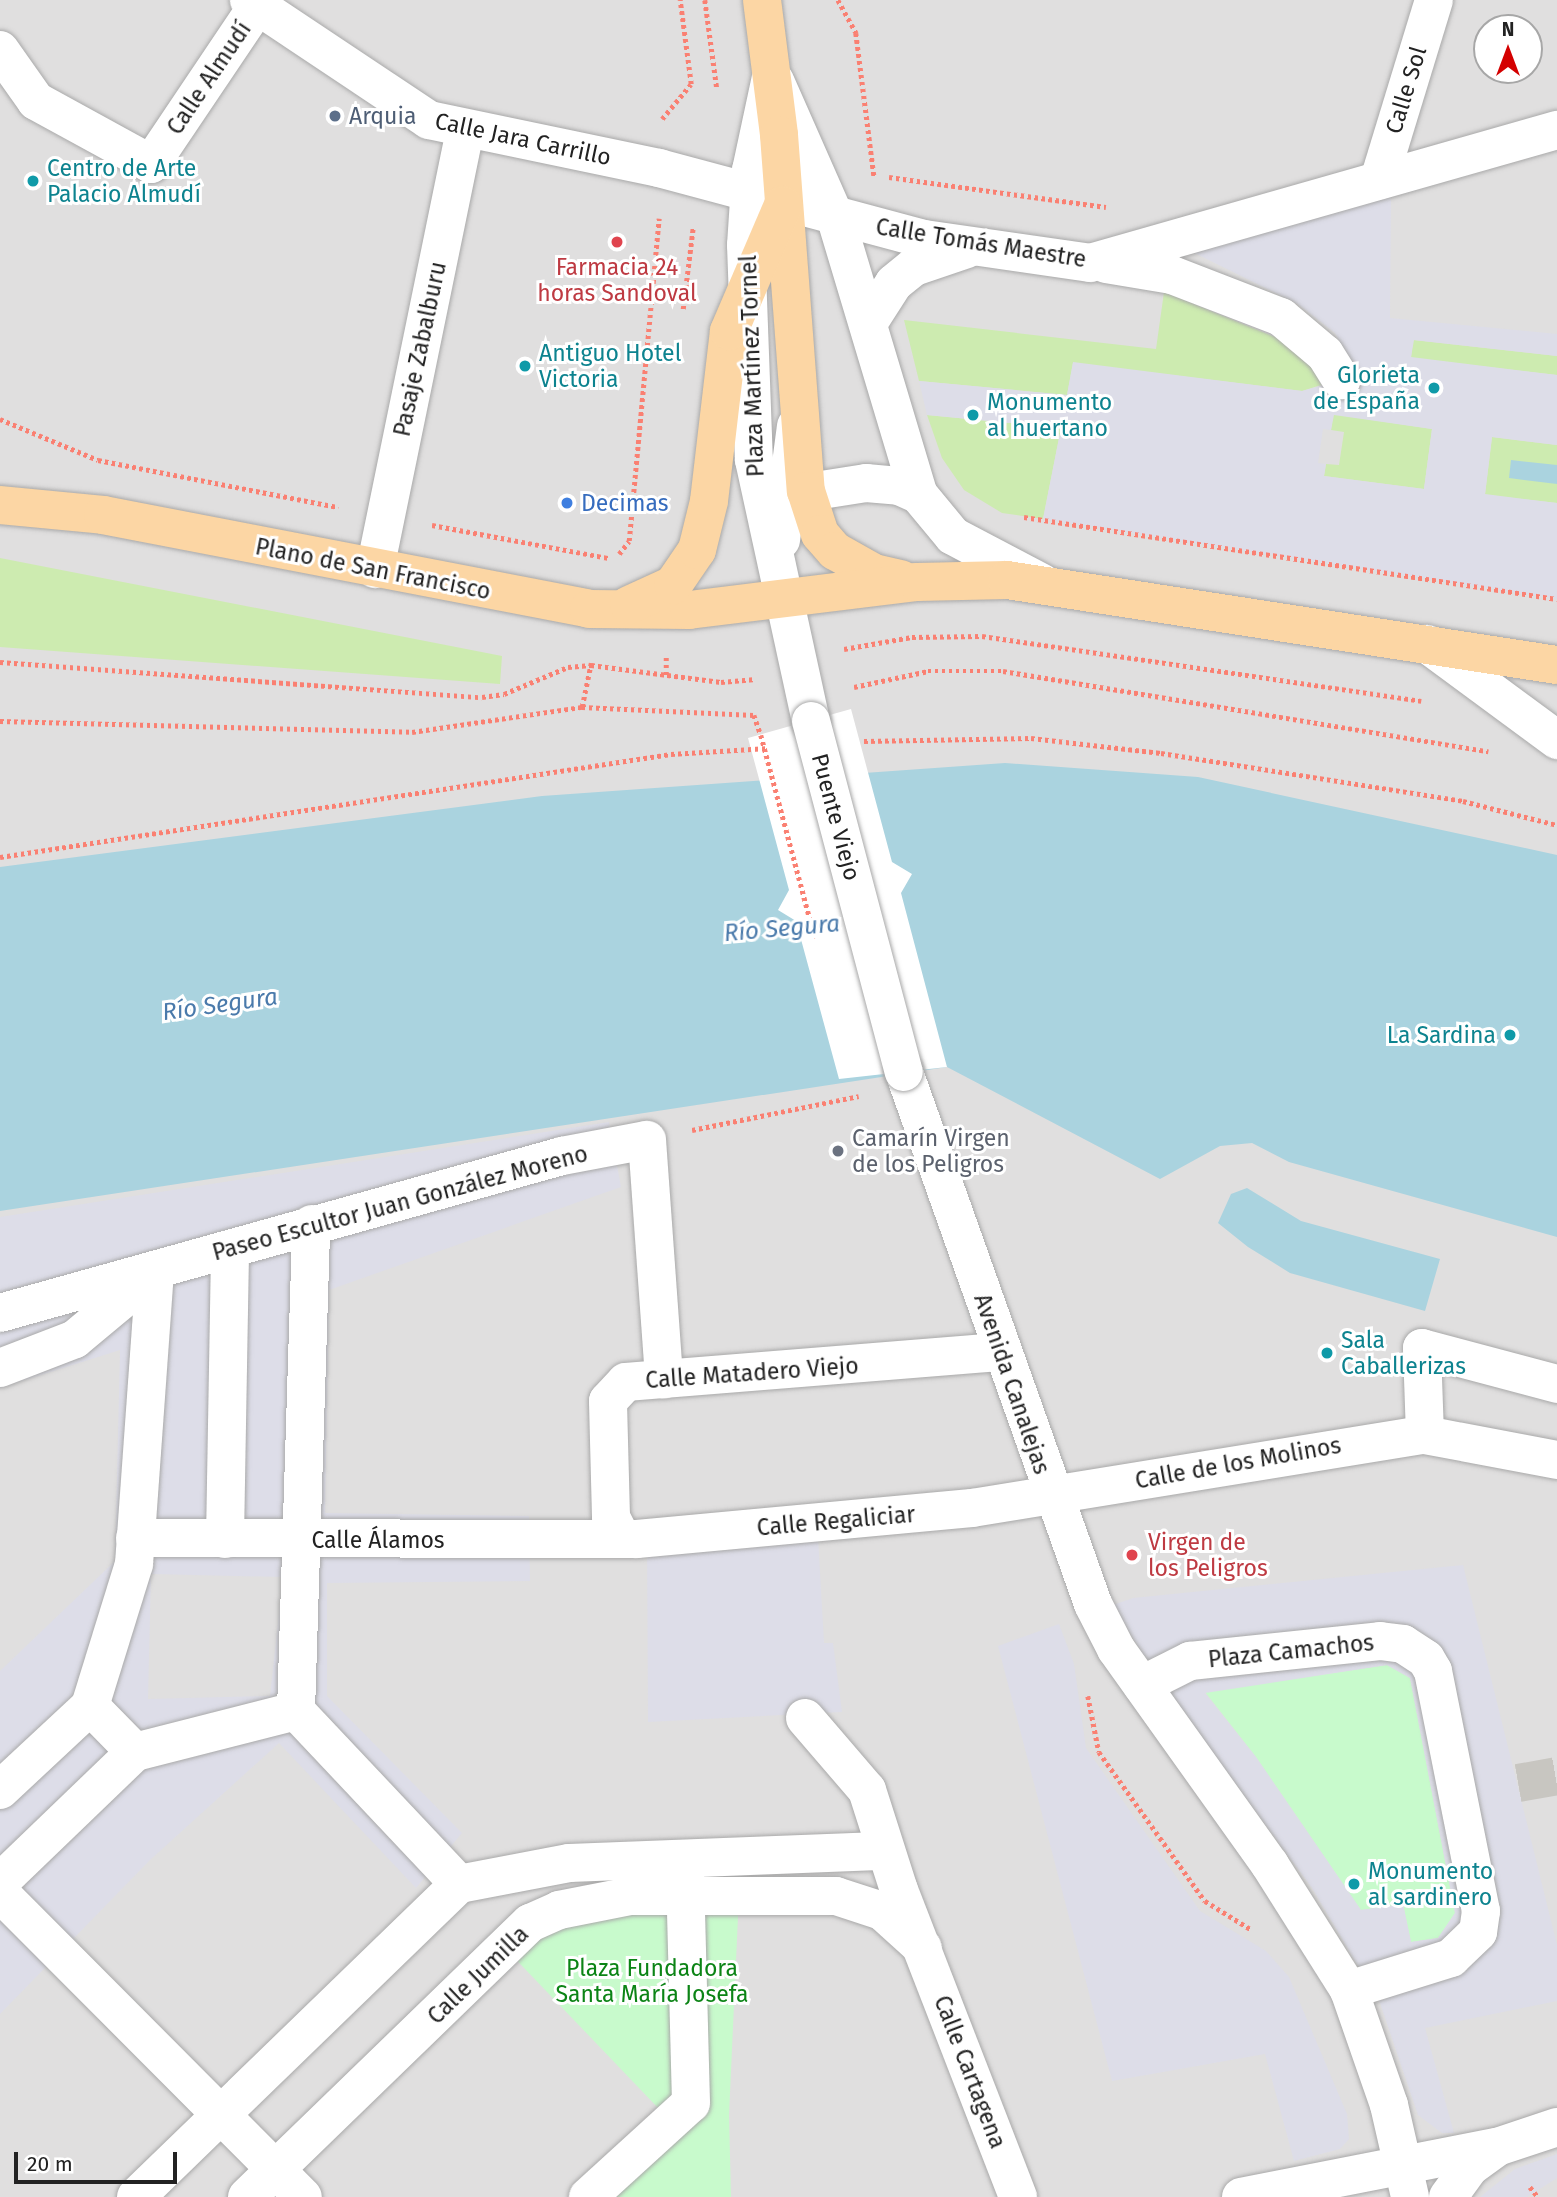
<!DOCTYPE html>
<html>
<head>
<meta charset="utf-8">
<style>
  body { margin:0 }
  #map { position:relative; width:1557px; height:2197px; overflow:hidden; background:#f2efe9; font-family:"Fira Sans",sans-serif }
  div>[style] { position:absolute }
  .residential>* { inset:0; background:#e0dfdf }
  .grass>* { inset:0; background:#cdebb0 }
  .park>* { inset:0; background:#c8facc }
  .plaza>* { inset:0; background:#dddde8 }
  .water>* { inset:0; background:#aad3df }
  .pier>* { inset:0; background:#fff }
  .minor-tunnel>* { height:38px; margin-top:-19px; transform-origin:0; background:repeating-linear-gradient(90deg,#c8c6c1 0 38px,transparent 0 57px) }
  .path>* { height:4.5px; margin-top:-2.25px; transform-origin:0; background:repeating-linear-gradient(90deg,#fa8072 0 3.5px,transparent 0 7px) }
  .roads { filter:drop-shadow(0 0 2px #a9a9a9) drop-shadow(0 0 2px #a9a9a9) }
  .minor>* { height:38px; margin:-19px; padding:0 19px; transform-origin:19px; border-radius:19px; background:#fff }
  .major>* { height:38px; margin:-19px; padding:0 19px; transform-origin:19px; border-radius:19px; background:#fcd6a4 }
  .path-bridge>* { height:4.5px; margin-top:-2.25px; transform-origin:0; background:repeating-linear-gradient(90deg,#fa8072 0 3.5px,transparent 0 7px) }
  .bridges { filter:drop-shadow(0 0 2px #a9a9a9) drop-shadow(0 0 2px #a9a9a9) }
  .minor-bridge>* { height:38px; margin:-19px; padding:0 19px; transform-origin:19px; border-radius:19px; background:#fff }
  .dots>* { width:19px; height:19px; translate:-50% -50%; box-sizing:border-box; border:4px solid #fff; border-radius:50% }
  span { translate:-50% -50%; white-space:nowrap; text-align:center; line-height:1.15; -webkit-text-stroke:6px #fff; paint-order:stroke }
  .street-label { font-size:23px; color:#222 }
  .service-label { font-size:23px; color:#4e5e75 }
  .left { translate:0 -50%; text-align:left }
  .culture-label { font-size:23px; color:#0d838f }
  .right { translate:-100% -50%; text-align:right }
  .health-label { font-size:23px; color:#be3a42 }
  .shop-label { font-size:23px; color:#366cbe }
  .worship-label { font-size:23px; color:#5b616d }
  .park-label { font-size:23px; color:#0c8416 }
  .water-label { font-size:24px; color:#4a7aab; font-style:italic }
  .north { position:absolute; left:1473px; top:14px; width:70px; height:70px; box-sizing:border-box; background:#fff; border:2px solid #a7a7a7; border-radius:50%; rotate:0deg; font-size:19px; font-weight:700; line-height:28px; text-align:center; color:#222 }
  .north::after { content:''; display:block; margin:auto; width:24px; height:32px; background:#d40000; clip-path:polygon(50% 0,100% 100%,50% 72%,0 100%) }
  .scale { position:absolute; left:14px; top:2152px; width:163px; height:32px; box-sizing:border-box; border:4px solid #222; border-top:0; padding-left:9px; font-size:21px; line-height:24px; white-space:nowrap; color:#222; -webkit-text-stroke:5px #fff; paint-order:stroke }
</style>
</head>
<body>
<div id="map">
  <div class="residential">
    <i style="clip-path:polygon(evenodd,0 0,1557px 0,1557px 2197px,0 2197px,0 0,1487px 28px,1529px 28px,1529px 70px,1487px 70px,1487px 28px)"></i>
  </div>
  <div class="grass">
    <i style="clip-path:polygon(1164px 292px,1285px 341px,1313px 367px,1321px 385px,1302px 391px,1073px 363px,1067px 395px,919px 381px,904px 320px,1156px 349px)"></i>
    <i style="clip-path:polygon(1413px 340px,1557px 356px,1557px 375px,1411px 358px)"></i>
    <i style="clip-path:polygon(1333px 414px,1432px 429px,1424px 489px,1324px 476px,1326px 464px,1339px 465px,1344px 432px,1331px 430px)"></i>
    <i style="clip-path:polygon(927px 415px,1061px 428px,1043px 519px,1002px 513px,964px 490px,942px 458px)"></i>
    <i style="clip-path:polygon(1492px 437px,1557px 445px,1557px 503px,1485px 495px)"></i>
    <i style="clip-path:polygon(0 558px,502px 656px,500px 684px,0 647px)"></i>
  </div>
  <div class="park">
    <i style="clip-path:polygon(1387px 1665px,1410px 1678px,1455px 1913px,1438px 1938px,1411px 1942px,1403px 1904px,1361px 1910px,1256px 1757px,1205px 1692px)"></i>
    <i style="clip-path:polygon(739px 1895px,729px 2115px,731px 2197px,579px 2197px,661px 2111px,505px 1948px,530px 1923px)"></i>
  </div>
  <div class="plaza">
    <i style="clip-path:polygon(evenodd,1379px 180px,1391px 200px,1390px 318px,1557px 334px,1557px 356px,1414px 340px,1411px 357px,1557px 375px,1557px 445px,1492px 437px,1485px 494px,1557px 503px,1557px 599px,1043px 519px,1061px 428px,927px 415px,919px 381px,1067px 395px,1073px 362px,1302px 391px,1358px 376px,1335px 333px,1298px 304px,1168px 240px,1379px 180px,1334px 415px,1432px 429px,1424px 489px,1324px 476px,1326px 464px,1318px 463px,1323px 429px,1331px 430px,1334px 415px)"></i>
    <i style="clip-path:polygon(evenodd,609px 1122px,621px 1187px,329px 1290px,325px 1513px,529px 1516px,530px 1581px,327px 1583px,327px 1696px,462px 1833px,416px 1888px,279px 1743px,150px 1860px,0 2014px,0 1671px,115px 1561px,120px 1350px,0 1388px,0 1217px,609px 1122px,151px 1574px,283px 1577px,270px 1696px,148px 1699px,151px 1574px)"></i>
    <i style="clip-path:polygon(818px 1537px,824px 1643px,833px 1643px,842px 1712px,648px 1722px,647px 1538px)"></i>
    <i style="clip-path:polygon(evenodd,1463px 1565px,1557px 1945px,1557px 2001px,1425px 2028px,1454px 2133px,1442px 2133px,1418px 2115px,1380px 2003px,1312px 1888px,1156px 1676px,1113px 1605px,1133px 1598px,1463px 1565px,1387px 1665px,1410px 1678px,1455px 1913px,1438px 1938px,1411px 1942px,1403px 1904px,1361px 1910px,1256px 1757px,1205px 1693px,1387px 1665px)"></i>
    <i style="clip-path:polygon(1059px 1624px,1074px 1664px,1086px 1748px,1200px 1911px,1266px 1951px,1289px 1977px,1347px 2114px,1349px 2139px,1340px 2149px,1294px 2161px,1265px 2054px,1112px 2081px,998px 1646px)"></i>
    <i style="clip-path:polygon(1557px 2154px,1557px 2178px,1527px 2197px,1480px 2197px,1515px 2169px)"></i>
  </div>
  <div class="water">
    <i style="clip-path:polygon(1511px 460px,1557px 465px,1557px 484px,1509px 478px)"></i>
    <i style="clip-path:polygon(1005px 763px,1198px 777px,1557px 855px,1557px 1237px,1289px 1162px,1252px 1143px,1220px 1146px,1160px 1179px,947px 1067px,0 1211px,0 867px,542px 796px)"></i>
    <i style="clip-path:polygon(1247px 1188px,1301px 1221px,1440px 1259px,1425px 1311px,1290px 1273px,1248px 1247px,1218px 1223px,1231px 1194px)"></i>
  </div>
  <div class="pier">
    <i style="clip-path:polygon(851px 709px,892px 862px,912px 874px,901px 893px,947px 1067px,839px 1079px,796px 921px,778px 910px,789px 890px,748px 738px)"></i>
  </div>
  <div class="minor-tunnel">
    <i style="left:1518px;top:1783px;width:40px;rotate:-10deg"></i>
  </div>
  <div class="path">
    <i style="left:705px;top:0;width:90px;rotate:82.3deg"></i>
    <i style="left:838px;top:0;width:38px;rotate:61deg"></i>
    <i style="left:856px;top:33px;width:144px;rotate:82.8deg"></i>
    <i style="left:662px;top:119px;width:45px;rotate:-50.4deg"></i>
    <i style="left:691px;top:84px;width:85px;rotate:-97.5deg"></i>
    <i style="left:889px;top:177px;width:219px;rotate:7.9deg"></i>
    <i style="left:683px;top:309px;width:82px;rotate:-83deg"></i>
    <i style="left:0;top:419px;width:106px;rotate:22.7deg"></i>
    <i style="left:98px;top:460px;width:245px;rotate:11.1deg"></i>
    <i style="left:1024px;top:517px;width:539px;rotate:8.75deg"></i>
    <i style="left:432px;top:525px;width:180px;rotate:10.6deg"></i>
    <i style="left:619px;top:554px;width:16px;rotate:-52deg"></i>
    <i style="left:629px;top:541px;width:324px;rotate:-84.7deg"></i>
    <i style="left:844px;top:649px;width:69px;rotate:-10deg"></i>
    <i style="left:912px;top:637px;width:70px;rotate:-0.8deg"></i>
    <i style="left:982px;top:636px;width:444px;rotate:8.4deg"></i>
    <i style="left:0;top:662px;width:483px;rotate:4.2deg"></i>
    <i style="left:482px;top:697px;width:22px;rotate:-8deg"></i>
    <i style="left:504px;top:694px;width:69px;rotate:-22.9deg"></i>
    <i style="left:568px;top:667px;width:23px;rotate:-5deg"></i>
    <i style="left:591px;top:665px;width:131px;rotate:7.5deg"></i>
    <i style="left:721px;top:682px;width:32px;rotate:-5deg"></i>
    <i style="left:666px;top:675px;width:18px;rotate:-90deg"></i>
    <i style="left:854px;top:687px;width:76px;rotate:-12.2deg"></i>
    <i style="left:928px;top:671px;width:75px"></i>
    <i style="left:1003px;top:671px;width:492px;rotate:9.4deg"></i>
    <i style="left:582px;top:707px;width:45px;rotate:-78.4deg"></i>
    <i style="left:0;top:721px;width:412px;rotate:1.5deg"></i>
    <i style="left:412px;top:732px;width:172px;rotate:-8.4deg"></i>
    <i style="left:582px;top:707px;width:172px;rotate:2.7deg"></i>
    <i style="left:754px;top:715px;width:21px;rotate:71deg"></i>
    <i style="left:864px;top:741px;width:167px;rotate:-1deg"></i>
    <i style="left:1031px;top:738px;width:131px;rotate:6.6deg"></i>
    <i style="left:1161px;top:753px;width:306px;rotate:9deg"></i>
    <i style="left:1463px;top:801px;width:97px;rotate:14.3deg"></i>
    <i style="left:0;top:857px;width:679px;rotate:-8.73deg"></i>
    <i style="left:671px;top:754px;width:97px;rotate:-3.5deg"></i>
    <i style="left:692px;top:1130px;width:170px;rotate:-11.5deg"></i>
    <i style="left:1088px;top:1696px;width:57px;rotate:78.9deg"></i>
    <i style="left:1099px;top:1752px;width:183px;rotate:54.6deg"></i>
    <i style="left:1205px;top:1901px;width:55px;rotate:31.7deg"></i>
    <i style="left:1530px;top:2187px;width:13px;rotate:51deg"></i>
  </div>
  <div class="roads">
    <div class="minor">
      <i style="left:249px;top:0;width:216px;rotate:33.7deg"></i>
      <i style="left:429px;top:120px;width:235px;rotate:11.8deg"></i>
      <i style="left:659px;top:168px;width:274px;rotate:15deg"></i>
      <i style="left:924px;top:239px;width:168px;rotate:8.2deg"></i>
      <i style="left:1090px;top:263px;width:486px;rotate:-15.9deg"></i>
      <i style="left:0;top:50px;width:62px;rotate:54.8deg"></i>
      <i style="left:36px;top:101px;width:131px;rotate:28.7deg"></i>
      <i style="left:151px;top:164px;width:190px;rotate:-56.1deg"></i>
      <i style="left:771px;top:77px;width:95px;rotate:102.1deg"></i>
      <i style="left:751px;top:170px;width:75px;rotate:93.8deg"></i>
      <i style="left:746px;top:245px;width:215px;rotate:87.9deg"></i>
      <i style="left:754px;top:460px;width:267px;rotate:77.7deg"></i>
      <i style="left:775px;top:81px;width:151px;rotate:66.2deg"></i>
      <i style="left:836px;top:219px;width:288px;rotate:73.3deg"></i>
      <i style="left:919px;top:495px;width:53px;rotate:50.3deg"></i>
      <i style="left:953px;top:536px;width:101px;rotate:27.8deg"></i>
      <i style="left:1379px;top:180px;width:188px;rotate:-73deg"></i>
      <i style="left:1106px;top:264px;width:67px;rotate:9.5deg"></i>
      <i style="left:1172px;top:275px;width:117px;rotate:21.1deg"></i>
      <i style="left:1281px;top:317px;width:57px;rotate:40.1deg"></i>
      <i style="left:1325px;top:354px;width:31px;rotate:58deg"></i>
      <i style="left:869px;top:322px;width:46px;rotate:-57.3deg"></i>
      <i style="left:894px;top:283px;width:26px;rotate:-39deg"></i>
      <i style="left:914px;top:267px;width:56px;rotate:-18.8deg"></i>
      <i style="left:778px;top:507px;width:22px;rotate:-36deg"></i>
      <i style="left:796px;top:494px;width:71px;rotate:-8.9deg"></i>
      <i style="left:866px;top:483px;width:33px;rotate:5deg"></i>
      <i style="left:899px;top:486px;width:22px;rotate:24deg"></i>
      <i style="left:781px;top:540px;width:115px;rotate:-82.5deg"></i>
      <i style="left:375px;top:569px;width:449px;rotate:-78.4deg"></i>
      <i style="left:1427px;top:644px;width:162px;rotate:36.4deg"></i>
      <i style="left:904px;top:1072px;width:565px;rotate:70.44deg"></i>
      <i style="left:1093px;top:1604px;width:51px;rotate:62.9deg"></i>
      <i style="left:1116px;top:1649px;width:265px;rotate:54.5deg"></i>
      <i style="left:1270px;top:1865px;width:148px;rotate:57.7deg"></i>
      <i style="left:1349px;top:1990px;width:122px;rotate:70.8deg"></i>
      <i style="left:1389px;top:2105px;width:94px;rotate:77.1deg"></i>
      <i style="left:0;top:1313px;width:584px;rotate:-15.61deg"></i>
      <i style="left:562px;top:1156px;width:86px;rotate:-10.7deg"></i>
      <i style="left:647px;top:1140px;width:240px;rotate:85.9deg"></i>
      <i style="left:0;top:1368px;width:80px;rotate:-21.1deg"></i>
      <i style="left:75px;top:1339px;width:95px;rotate:-39.9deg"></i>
      <i style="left:1425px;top:1435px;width:87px;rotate:-92deg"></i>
      <i style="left:1422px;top:1348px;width:140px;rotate:14.9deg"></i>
      <i style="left:621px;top:1537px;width:22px;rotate:-117deg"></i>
      <i style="left:611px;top:1517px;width:116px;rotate:-91.5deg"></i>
      <i style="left:608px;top:1401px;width:26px;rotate:-47deg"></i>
      <i style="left:626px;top:1382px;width:377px;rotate:-4.6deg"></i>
      <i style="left:135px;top:1538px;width:502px;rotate:0.11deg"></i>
      <i style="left:637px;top:1539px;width:336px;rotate:-5.3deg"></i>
      <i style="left:972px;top:1508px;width:459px;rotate:-9.2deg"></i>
      <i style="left:1425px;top:1435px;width:134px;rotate:10.7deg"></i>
      <i style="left:225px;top:1539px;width:290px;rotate:-89deg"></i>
      <i style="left:1142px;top:1685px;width:54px;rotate:-26.6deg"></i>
      <i style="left:1190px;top:1661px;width:191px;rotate:-6deg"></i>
      <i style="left:1380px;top:1641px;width:23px;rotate:7deg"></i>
      <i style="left:1403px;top:1644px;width:27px;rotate:33deg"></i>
      <i style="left:1426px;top:1659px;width:14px;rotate:60deg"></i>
      <i style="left:1433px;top:1671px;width:245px;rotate:78.7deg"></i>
      <i style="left:1481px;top:1911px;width:21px;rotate:98deg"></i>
      <i style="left:1478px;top:1932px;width:37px;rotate:136deg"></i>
      <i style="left:1451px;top:1958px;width:107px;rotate:162.6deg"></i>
      <i style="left:90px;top:1706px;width:64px;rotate:45.6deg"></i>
      <i style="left:135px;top:1752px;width:166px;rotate:-14.3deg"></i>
      <i style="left:296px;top:1711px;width:238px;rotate:46.7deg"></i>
      <i style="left:296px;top:1711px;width:487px;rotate:-88.2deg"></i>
      <i style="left:805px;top:1718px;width:95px;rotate:49.3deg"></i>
      <i style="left:867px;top:1790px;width:105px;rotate:72.3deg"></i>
      <i style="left:899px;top:1890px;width:329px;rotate:68.8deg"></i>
      <i style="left:0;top:1790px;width:123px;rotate:-43deg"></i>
      <i style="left:90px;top:1706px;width:149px;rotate:-72.8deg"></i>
      <i style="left:134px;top:1564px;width:293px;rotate:-85.9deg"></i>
      <i style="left:0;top:1882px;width:187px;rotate:-43.9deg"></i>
      <i style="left:0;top:1893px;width:429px;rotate:45.1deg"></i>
      <i style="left:136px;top:2197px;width:450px;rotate:-44.1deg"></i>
      <i style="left:459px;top:1884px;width:112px;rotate:-10.8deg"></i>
      <i style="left:569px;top:1863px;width:317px;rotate:-2.2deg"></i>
      <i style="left:247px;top:2197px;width:394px;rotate:-44.1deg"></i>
      <i style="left:530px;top:1923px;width:32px;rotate:-24deg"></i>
      <i style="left:559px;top:1910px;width:72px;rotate:-11.2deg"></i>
      <i style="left:630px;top:1896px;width:206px"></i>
      <i style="left:836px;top:1896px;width:48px;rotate:18.1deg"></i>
      <i style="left:882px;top:1911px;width:55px;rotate:42.1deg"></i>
      <i style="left:588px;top:2197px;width:139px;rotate:-42.4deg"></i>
      <i style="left:691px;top:2103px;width:233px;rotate:-91.5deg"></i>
      <i style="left:1241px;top:2197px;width:261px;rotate:-11.1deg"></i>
      <i style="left:1497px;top:2147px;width:63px;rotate:-18.4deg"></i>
      <i style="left:1448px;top:2197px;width:37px;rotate:-54deg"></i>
      <i style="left:1470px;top:2167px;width:32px;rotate:-36deg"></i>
    </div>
    <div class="major">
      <i style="left:762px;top:0;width:136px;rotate:82.8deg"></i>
      <i style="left:779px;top:135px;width:357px;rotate:85.7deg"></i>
      <i style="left:806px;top:491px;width:45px;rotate:72deg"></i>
      <i style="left:820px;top:534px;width:23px;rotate:49deg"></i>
      <i style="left:835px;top:551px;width:45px;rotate:29.4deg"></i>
      <i style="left:874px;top:573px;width:28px;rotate:13deg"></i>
      <i style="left:0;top:505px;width:103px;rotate:5.5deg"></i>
      <i style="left:103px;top:515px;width:495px;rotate:10.9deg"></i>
      <i style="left:589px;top:609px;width:100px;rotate:0.6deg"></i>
      <i style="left:689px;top:610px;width:230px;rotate:-7deg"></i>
      <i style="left:917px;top:582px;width:90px;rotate:-1.3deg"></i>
      <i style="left:1007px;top:580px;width:557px;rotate:8.79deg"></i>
      <i style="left:629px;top:605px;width:48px;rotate:-24.4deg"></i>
      <i style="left:673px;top:585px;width:42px;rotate:-55.6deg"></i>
      <i style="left:697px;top:550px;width:50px;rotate:-76.2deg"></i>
      <i style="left:709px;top:501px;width:171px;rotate:-83.3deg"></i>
      <i style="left:729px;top:331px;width:137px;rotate:-66.8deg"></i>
    </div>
  </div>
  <div class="path-bridge">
    <i style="left:761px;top:735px;width:210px;rotate:75.1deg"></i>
  </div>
  <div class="bridges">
    <div class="minor-bridge">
      <i style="left:811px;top:721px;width:363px;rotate:75.2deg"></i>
    </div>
  </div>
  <div class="dots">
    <i style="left:335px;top:116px;background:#5c6f8a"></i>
    <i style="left:33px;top:181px;background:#0f9aa8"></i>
    <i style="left:617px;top:242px;background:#e0444e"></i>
    <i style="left:525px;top:366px;background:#0f9aa8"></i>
    <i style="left:1434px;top:388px;background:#0f9aa8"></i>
    <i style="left:973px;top:415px;background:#0f9aa8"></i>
    <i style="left:567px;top:503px;background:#3f7fe0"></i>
    <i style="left:1510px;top:1035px;background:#0f9aa8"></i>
    <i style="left:838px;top:1151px;background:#6b7280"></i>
    <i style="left:1327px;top:1353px;background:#0f9aa8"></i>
    <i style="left:1132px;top:1555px;background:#e0444e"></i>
    <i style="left:1354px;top:1884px;background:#0f9aa8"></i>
  </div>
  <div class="street-label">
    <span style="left:209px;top:78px;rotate:-56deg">Calle Almudí</span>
    <span style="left:1406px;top:90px;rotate:-73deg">Calle Sol</span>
    <span style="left:523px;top:139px;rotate:12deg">Calle Jara Carrillo</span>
    <span style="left:981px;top:243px;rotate:9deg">Calle Tomás Maestre</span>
    <span style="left:420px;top:349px;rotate:-78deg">Pasaje Zabalburu</span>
    <span style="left:752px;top:366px;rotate:-92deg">Plaza Martínez Tornel</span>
    <span style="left:373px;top:569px;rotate:11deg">Plano de San Francisco</span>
    <span style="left:836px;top:817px;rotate:75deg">Puente Viejo</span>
    <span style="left:400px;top:1203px;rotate:-15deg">Paseo Escultor Juan González Moreno</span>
    <span style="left:752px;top:1373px;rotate:-4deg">Calle Matadero Viejo</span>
    <span style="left:1012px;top:1384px;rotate:71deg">Avenida Canalejas</span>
    <span style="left:1238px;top:1463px;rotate:-10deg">Calle de los Molinos</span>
    <span style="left:836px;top:1521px;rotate:-5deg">Calle Regaliciar</span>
    <span style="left:378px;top:1540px">Calle Álamos</span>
    <span style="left:1291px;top:1651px;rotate:-6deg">Plaza Camachos</span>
    <span style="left:478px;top:1975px;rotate:-44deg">Calle Jumilla</span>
    <span style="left:970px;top:2072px;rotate:69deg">Calle Cartagena</span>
  </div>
  <div class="service-label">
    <span class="left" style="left:349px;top:116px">Arquia</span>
  </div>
  <div class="culture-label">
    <span class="left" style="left:47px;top:181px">Centro de Arte<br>Palacio Almudí</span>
    <span class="left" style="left:539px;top:366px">Antiguo Hotel<br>Victoria</span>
    <span class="right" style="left:1420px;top:388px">Glorieta<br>de España</span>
    <span class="left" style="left:987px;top:415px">Monumento<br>al huertano</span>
    <span class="right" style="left:1496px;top:1035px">La Sardina</span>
    <span class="left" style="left:1341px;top:1353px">Sala<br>Caballerizas</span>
    <span class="left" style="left:1368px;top:1884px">Monumento<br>al sardinero</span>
  </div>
  <div class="health-label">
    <span style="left:617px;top:280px">Farmacia 24<br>horas Sandoval</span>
    <span class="left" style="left:1148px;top:1555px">Virgen de<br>los Peligros</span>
  </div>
  <div class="shop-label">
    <span class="left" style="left:581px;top:503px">Decimas</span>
  </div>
  <div class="worship-label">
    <span class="left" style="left:852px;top:1151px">Camarín Virgen<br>de los Peligros</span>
  </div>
  <div class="park-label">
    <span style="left:652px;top:1981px">Plaza Fundadora<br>Santa María Josefa</span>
  </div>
  <div class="water-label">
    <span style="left:782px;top:929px;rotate:-5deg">Río Segura</span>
    <span style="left:220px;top:1005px;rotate:-8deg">Río Segura</span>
  </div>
  <div class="north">N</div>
  <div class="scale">20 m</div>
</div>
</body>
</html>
